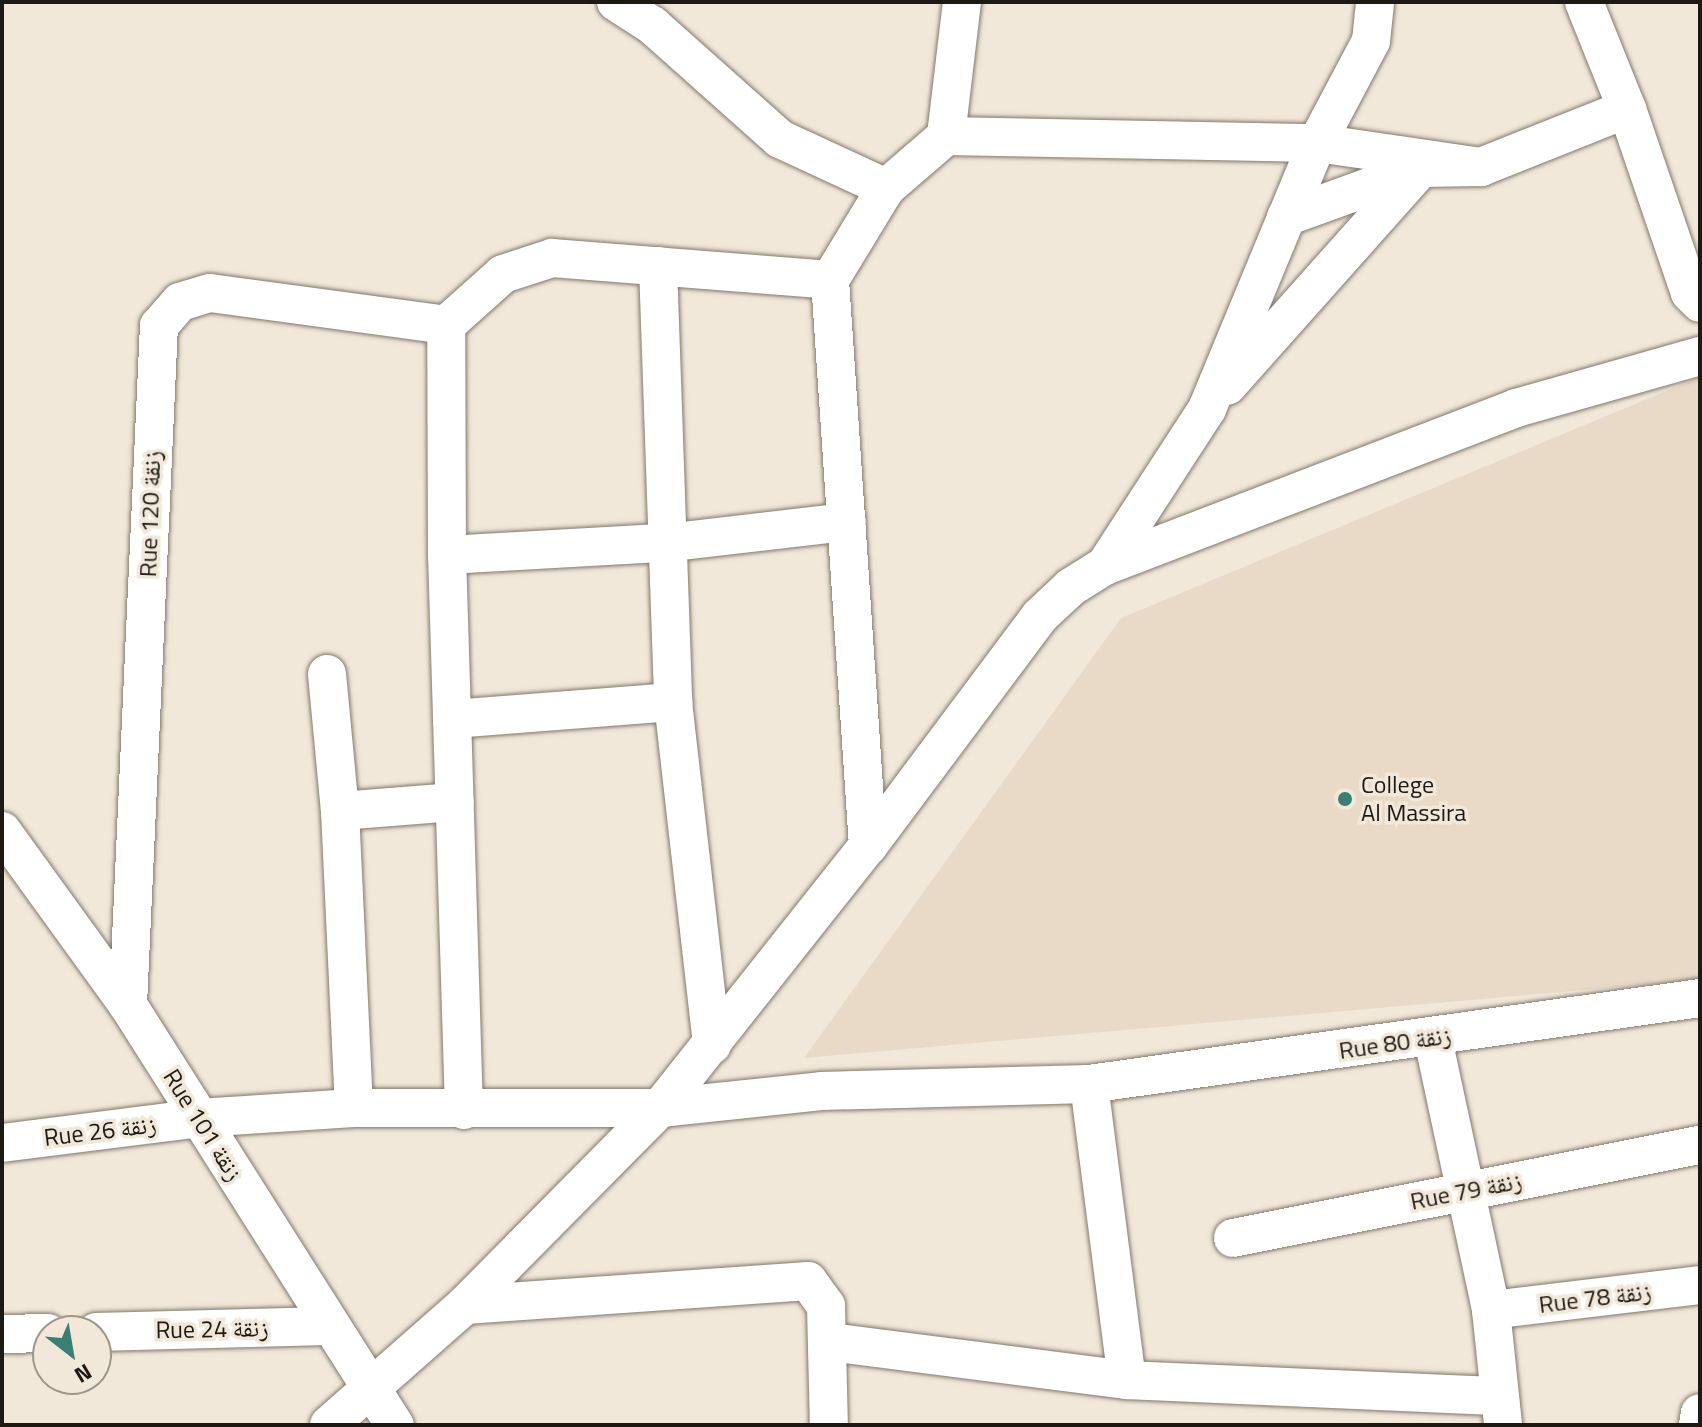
<!DOCTYPE html>
<html>
<head>
<meta charset="utf-8">
<style>
  body { margin:0 }
  #map { position:relative; width:1702px; height:1427px; overflow:hidden; background:#f1e8d9; font-family:"Titillium Web","Noto Naskh Arabic",sans-serif }
  div>[style] { position:absolute }
  .built>* { inset:0; background:#e8dac6 }
  .roads { filter:drop-shadow(0 0 2px #81796d) drop-shadow(0 0 2px #81796d) }
  .street>* { height:38px; margin:-19px; padding:0 19px; transform-origin:19px; border-radius:19px; background:#fff }
  .dots>* { width:22px; height:22px; translate:-50% -50%; box-sizing:border-box; border:4px solid #f1e8d9; border-radius:50% }
  span { translate:-50% -50%; white-space:nowrap; text-align:center; line-height:1.15; -webkit-text-stroke:7px #f1e8d9; paint-order:stroke }
  .street-label { font-size:24px; color:#1d1a15 }
  .poi-label { font-size:24px; color:#1d1a15 }
  .left { translate:0 -50%; text-align:left }
  .frame { position:absolute; inset:0; border:4px solid #1d1a15; pointer-events:none }
  .north { position:absolute; left:32px; top:1315px; width:80px; height:80px; box-sizing:border-box; background:#f1e8d9; border:2px solid #9c968b; border-radius:50%; rotate:149deg; font-size:22px; font-weight:700; line-height:32px; text-align:center; color:#1d1a15 }
  .north::after { content:''; display:block; margin:auto; width:28px; height:36px; background:#3a7f73; clip-path:polygon(50% 0,100% 100%,50% 72%,0 100%) }
</style>
</head>
<body>
<div id="map">
  <div class="built">
    <i style="clip-path:polygon(1700px 377px,1700px 980px,804px 1058px,1121px 618px)"></i>
  </div>
  <div class="roads">
    <div class="street">
      <i style="left:616px;top:2px;width:43px;rotate:32.6deg"></i>
      <i style="left:652px;top:25px;width:171px;rotate:41.7deg"></i>
      <i style="left:780px;top:139px;width:117px;rotate:24.8deg"></i>
      <i style="left:1584px;top:2px;width:115px;rotate:68.1deg"></i>
      <i style="left:1627px;top:109px;width:194px;rotate:71.1deg"></i>
      <i style="left:1690px;top:293px;width:14px;rotate:45deg"></i>
      <i style="left:946px;top:136px;width:371px;rotate:1.1deg"></i>
      <i style="left:1317px;top:143px;width:166px;rotate:8.3deg"></i>
      <i style="left:1286px;top:217px;width:144px;rotate:-19.9deg"></i>
      <i style="left:1421px;top:168px;width:60px;rotate:-1deg"></i>
      <i style="left:1481px;top:167px;width:157px;rotate:-21.7deg"></i>
      <i style="left:658px;top:266px;width:436px;rotate:88deg"></i>
      <i style="left:673px;top:702px;width:345px;rotate:83.5deg"></i>
      <i style="left:1227px;top:386px;width:287px;rotate:-48.3deg"></i>
      <i style="left:447px;top:555px;width:218px;rotate:-3.2deg"></i>
      <i style="left:665px;top:543px;width:183px;rotate:-6.6deg"></i>
      <i style="left:1105px;top:566px;width:187px;rotate:-57deg"></i>
      <i style="left:1207px;top:409px;width:288px;rotate:-67.5deg"></i>
      <i style="left:1317px;top:143px;width:115px;rotate:-62.1deg"></i>
      <i style="left:1371px;top:41px;width:39px;rotate:-84deg"></i>
      <i style="left:327px;top:674px;width:138px;rotate:84.6deg"></i>
      <i style="left:340px;top:811px;width:297px;rotate:87.3deg"></i>
      <i style="left:452px;top:719px;width:222px;rotate:-4.4deg"></i>
      <i style="left:340px;top:811px;width:115px;rotate:-4.5deg"></i>
      <i style="left:2px;top:831px;width:215px;rotate:54.1deg"></i>
      <i style="left:128px;top:1005px;width:498px;rotate:57.6deg"></i>
      <i style="left:868px;top:846px;width:567px;rotate:-93.84deg"></i>
      <i style="left:830px;top:280px;width:108px;rotate:-58.7deg"></i>
      <i style="left:886px;top:188px;width:79px;rotate:-40.9deg"></i>
      <i style="left:946px;top:136px;width:135px;rotate:-83.2deg"></i>
      <i style="left:128px;top:1005px;width:680px;rotate:-87.39deg"></i>
      <i style="left:159px;top:326px;width:32px;rotate:-49deg"></i>
      <i style="left:180px;top:302px;width:31px;rotate:-17deg"></i>
      <i style="left:210px;top:293px;width:238px;rotate:7.7deg"></i>
      <i style="left:1433px;top:1039px;width:277px;rotate:77.9deg"></i>
      <i style="left:1491px;top:1310px;width:116px;rotate:84deg"></i>
      <i style="left:1089px;top:1084px;width:298px;rotate:82.7deg"></i>
      <i style="left:464px;top:1110px;width:555px;rotate:-91.75deg"></i>
      <i style="left:447px;top:555px;width:230px;rotate:-90.2deg"></i>
      <i style="left:446px;top:325px;width:76px;rotate:-41.8deg"></i>
      <i style="left:503px;top:274px;width:52px;rotate:-18.1deg"></i>
      <i style="left:552px;top:258px;width:279px;rotate:4.5deg"></i>
      <i style="left:2px;top:1143px;width:199px;rotate:-7.2deg"></i>
      <i style="left:199px;top:1118px;width:155px;rotate:-3.7deg"></i>
      <i style="left:354px;top:1108px;width:306px"></i>
      <i style="left:660px;top:1108px;width:162px;rotate:-6deg"></i>
      <i style="left:821px;top:1091px;width:268px;rotate:-1.5deg"></i>
      <i style="left:1089px;top:1084px;width:617px;rotate:-8.01deg"></i>
      <i style="left:1233px;top:1238px;width:476px;rotate:-11.3deg"></i>
      <i style="left:465px;top:1305px;width:344px;rotate:-4deg"></i>
      <i style="left:808px;top:1281px;width:31px;rotate:54deg"></i>
      <i style="left:826px;top:1306px;width:119px;rotate:88.6deg"></i>
      <i style="left:1491px;top:1310px;width:210px;rotate:-6.8deg"></i>
      <i style="left:96px;top:1332px;width:232px;rotate:-1.5deg"></i>
      <i style="left:2px;top:1334px;width:46px;rotate:-1.2deg"></i>
      <i style="left:830px;top:1342px;width:299px;rotate:7.3deg"></i>
      <i style="left:1127px;top:1380px;width:372px;rotate:2.5deg"></i>
      <i style="left:329px;top:1425px;width:181px;rotate:-41.4deg"></i>
      <i style="left:465px;top:1305px;width:277px;rotate:-45.3deg"></i>
      <i style="left:660px;top:1108px;width:335px;rotate:-51.6deg"></i>
      <i style="left:868px;top:846px;width:287px;rotate:-53.2deg"></i>
      <i style="left:1040px;top:616px;width:42px;rotate:-43.1deg"></i>
      <i style="left:1071px;top:587px;width:40px;rotate:-32deg"></i>
      <i style="left:1105px;top:566px;width:440px;rotate:-21deg"></i>
      <i style="left:1516px;top:408px;width:191px;rotate:-15.8deg"></i>
      <i style="left:1698px;top:1425px;width:12px;rotate:-81deg"></i>
    </div>
  </div>
  <div class="dots">
    <i style="left:1345px;top:799px;background:#3a7f73"></i>
  </div>
  <div class="street-label">
    <span style="left:150px;top:514px;rotate:-88deg">Rue 120 زنقة</span>
    <span style="left:1395px;top:1043px;rotate:-8deg">Rue 80 زنقة</span>
    <span style="left:203px;top:1125px;rotate:58deg">Rue 101 زنقة</span>
    <span style="left:100px;top:1131px;rotate:-7deg">Rue 26 زنقة</span>
    <span style="left:1466px;top:1191px;rotate:-11deg">Rue 79 زنقة</span>
    <span style="left:1595px;top:1298px;rotate:-7deg">Rue 78 زنقة</span>
    <span style="left:212px;top:1329px;rotate:-1deg">Rue 24 زنقة</span>
  </div>
  <div class="poi-label">
    <span class="left" style="left:1361px;top:799px">College<br>Al Massira</span>
  </div>
  <div class="frame"></div>
  <div class="north">N</div>
</div>
</body>
</html>
